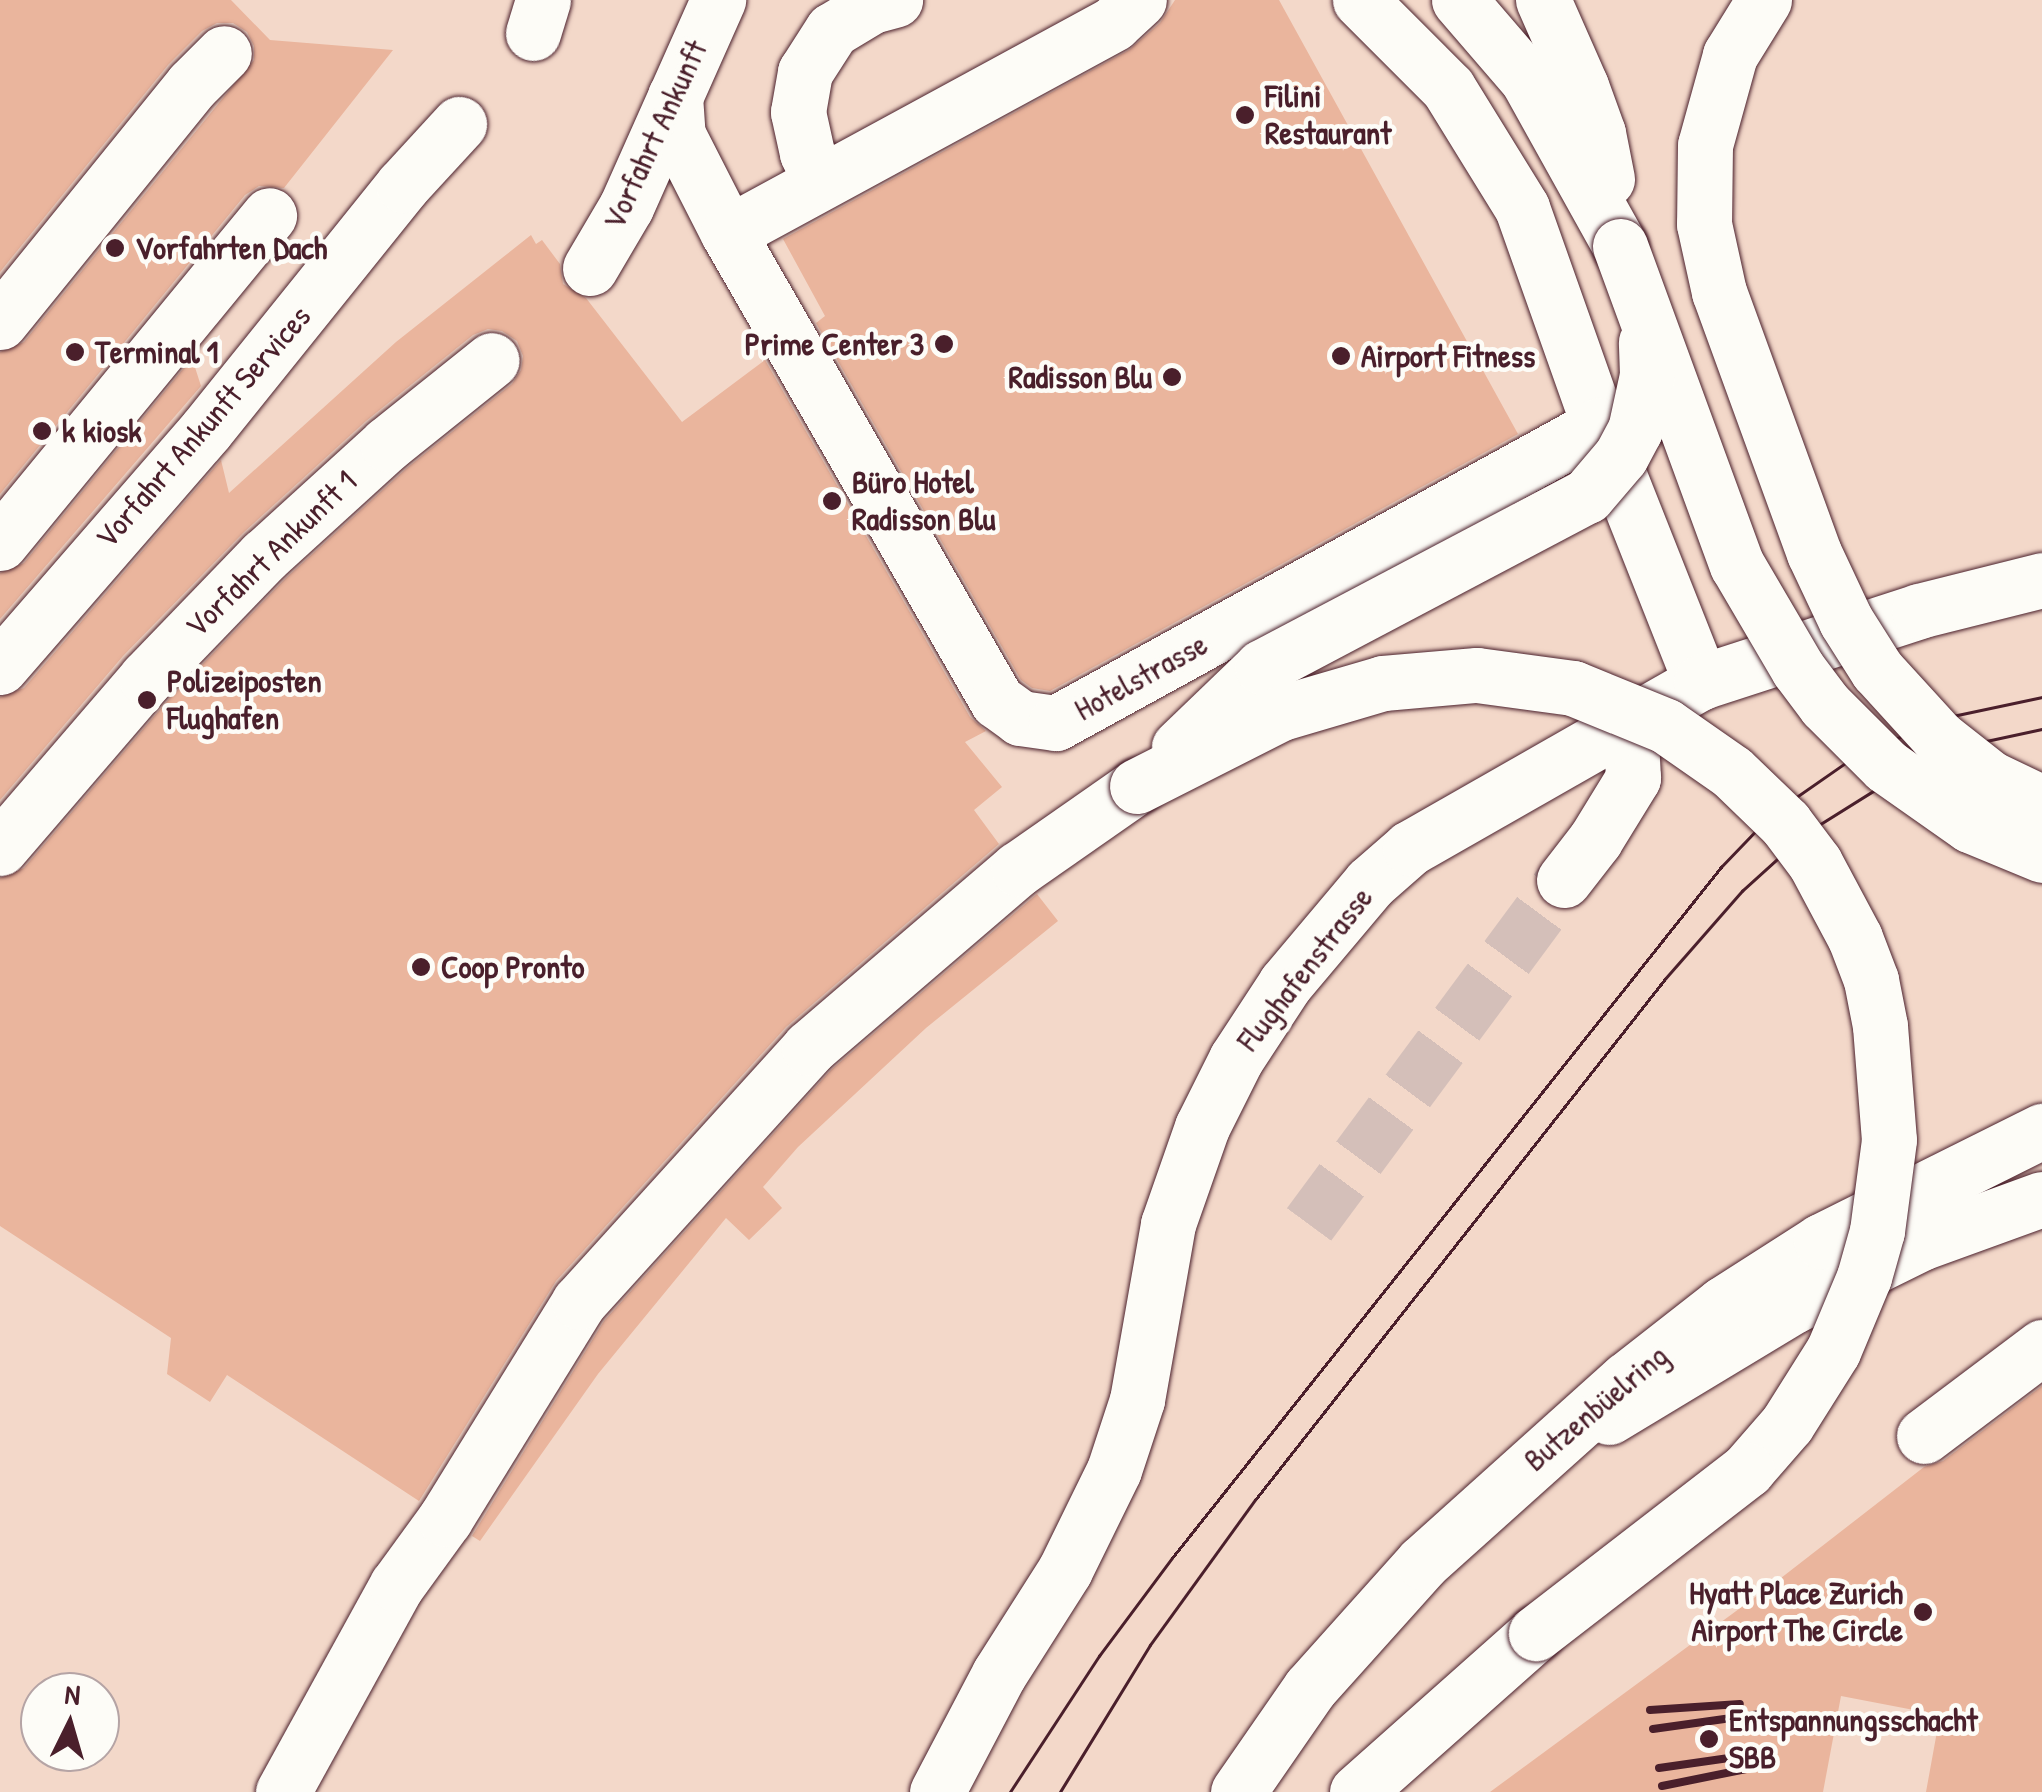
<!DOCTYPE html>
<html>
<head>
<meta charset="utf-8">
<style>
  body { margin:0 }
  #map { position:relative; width:2042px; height:1792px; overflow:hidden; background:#f7e7dc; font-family:"Patrick Hand",sans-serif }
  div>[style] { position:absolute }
  .built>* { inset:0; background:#f3d8c9 }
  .building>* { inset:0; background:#eab59d }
  .minor-tunnel>* { height:55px; margin-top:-27.5px; transform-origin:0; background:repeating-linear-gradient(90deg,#d4bfb9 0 55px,transparent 0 83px) }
  .roads { filter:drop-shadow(0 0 2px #4a1f2b) drop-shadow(0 0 2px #4a1f2b) }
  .minor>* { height:55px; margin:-27.5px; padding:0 27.5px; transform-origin:27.5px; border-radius:27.5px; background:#fdfcf7 }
  .major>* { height:55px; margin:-27.5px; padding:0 27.5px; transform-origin:27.5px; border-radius:27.5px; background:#fdfcf7 }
  .tram>* { height:2.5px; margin:-1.25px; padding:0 1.25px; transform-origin:1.25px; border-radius:1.25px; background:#4a1f2b }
  .rail>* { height:8px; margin:-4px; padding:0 4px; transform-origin:4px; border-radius:4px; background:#4a1f2b }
  .bridges { filter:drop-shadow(0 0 2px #4a1f2b) drop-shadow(0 0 2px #4a1f2b) }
  .minor-bridge>* { height:55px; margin:-27.5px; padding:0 27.5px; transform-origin:27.5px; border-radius:27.5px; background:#fdfcf7 }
  .dots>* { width:28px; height:28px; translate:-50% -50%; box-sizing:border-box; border:5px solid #fdfcf7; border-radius:50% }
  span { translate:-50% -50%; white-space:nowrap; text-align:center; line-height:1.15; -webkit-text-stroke:9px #fdfcf7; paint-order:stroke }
  .poi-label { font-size:32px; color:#4a1f2b; font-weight:700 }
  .left { translate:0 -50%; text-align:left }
  .right { translate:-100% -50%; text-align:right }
  .street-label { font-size:32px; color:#4a1f2b }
  .north { position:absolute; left:20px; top:1672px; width:100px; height:100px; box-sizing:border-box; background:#fdfcf7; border:2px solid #b5a4a5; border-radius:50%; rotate:5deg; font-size:28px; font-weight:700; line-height:40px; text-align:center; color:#4a1f2b }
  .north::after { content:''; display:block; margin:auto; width:35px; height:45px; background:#4a1f2b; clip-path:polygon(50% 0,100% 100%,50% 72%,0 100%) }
</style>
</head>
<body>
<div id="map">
  <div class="built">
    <i style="clip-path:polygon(evenodd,0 0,2042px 0,2042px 1792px,0 1792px,0 0,40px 1692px,100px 1692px,100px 1752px,40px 1752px,40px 1692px)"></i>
  </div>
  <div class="building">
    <i style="clip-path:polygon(0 0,231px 0,270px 40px,393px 50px,284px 188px,259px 186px,245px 195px,0 494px,0 352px,24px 342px,254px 60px,254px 46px,247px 32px,233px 23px,217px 23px,202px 31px,168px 65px,0 272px)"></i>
    <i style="clip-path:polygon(1175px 0,1279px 0,1518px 434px,1050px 691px,1032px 688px,1021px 680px,816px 323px,825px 316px,783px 239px,1129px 50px,1160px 23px)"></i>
    <i style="clip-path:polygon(531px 235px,536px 244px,542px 240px,560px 264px,563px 284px,586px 298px,682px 422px,765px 360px,970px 717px,986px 731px,965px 742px,1002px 787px,974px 810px,999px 844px,786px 1027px,556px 1281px,419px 1501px,227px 1375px,210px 1402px,167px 1374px,171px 1338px,0 1226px,0 878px,24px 868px,169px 699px,286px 578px,407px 468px,512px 384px,521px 370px,523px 356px,517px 341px,502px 331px,488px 329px,473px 335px,366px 421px,243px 533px,123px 656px,0 800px,0 697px,24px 688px,221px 460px,229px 493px,396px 342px)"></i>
    <i style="clip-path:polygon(192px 358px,201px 386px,0 619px,0 573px,24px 563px)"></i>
    <i style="clip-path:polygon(1037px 894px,1058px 921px,926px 1028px,798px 1147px,763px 1187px,782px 1208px,749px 1240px,726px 1218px,598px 1374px,480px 1541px,472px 1536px,604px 1321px,831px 1070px)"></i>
    <i style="clip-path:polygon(2042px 1386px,2042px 1792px,1926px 1792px,1940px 1715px,1841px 1696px,1823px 1792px,1490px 1792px,1781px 1578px,1924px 1467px,1943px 1461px)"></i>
  </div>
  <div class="minor-tunnel">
    <i style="left:1309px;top:1224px;width:428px;rotate:-53.5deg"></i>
  </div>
  <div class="roads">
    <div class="minor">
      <i style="left:1360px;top:0;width:124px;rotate:45deg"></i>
      <i style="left:1448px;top:88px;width:141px;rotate:58.3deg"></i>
      <i style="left:1522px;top:208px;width:230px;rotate:70.5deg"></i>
      <i style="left:1599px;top:425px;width:277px;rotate:68.4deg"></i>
      <i style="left:1459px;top:0;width:104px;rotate:49.3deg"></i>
      <i style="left:1527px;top:79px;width:191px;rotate:60.9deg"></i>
      <i style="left:1543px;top:0;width:94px;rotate:66.2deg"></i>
      <i style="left:1581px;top:86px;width:50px;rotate:70.1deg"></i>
      <i style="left:1598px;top:133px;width:47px;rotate:78.9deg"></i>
      <i style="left:533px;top:33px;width:34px;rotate:-73deg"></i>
      <i style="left:675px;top:96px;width:39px;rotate:86deg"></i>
      <i style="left:678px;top:135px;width:110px;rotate:63deg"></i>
      <i style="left:728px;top:233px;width:540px;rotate:60.11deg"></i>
      <i style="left:997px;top:701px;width:29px;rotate:36deg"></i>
      <i style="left:1020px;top:718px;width:36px;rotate:8deg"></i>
      <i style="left:1056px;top:723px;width:619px;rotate:-28.76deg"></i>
      <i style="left:820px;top:181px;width:31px;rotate:-115deg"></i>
      <i style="left:807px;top:153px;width:42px;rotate:-102.4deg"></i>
      <i style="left:798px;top:112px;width:41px;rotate:-80.1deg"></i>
      <i style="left:805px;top:72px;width:50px;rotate:-57.3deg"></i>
      <i style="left:832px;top:30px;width:47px;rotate:-31deg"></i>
      <i style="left:872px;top:6px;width:24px;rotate:-15deg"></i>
      <i style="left:728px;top:233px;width:439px;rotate:-28.5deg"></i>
      <i style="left:1114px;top:23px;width:34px;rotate:-43deg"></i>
      <i style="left:590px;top:268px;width:71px;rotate:-59.5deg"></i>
      <i style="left:626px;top:207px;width:227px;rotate:-66deg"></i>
      <i style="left:0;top:322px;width:305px;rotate:-51deg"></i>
      <i style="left:192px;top:85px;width:45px;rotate:-45deg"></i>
      <i style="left:0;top:543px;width:424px;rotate:-50.6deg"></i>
      <i style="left:0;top:667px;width:314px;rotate:-49deg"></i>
      <i style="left:206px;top:430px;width:314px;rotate:-51.2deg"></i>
      <i style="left:403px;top:185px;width:83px;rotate:-47.4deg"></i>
      <i style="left:0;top:848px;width:224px;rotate:-49.3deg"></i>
      <i style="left:146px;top:678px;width:170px;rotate:-46deg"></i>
      <i style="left:264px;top:556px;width:166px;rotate:-42.3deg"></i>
      <i style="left:387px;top:444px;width:134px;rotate:-38.7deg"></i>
      <i style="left:1564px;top:880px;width:51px;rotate:-52.2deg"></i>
      <i style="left:1595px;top:840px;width:73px;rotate:-58.5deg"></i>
      <i style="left:1633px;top:778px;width:57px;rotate:-93deg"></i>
      <i style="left:1609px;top:1417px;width:215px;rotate:-31.1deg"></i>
      <i style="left:1793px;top:1306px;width:143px;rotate:-26.2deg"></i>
      <i style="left:1921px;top:1243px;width:129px;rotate:-20deg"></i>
      <i style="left:1924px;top:1436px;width:148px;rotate:-37deg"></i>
      <i style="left:283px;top:1792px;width:236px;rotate:-61.2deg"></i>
      <i style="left:397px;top:1585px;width:82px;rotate:-54deg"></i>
      <i style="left:445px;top:1519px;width:255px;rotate:-58.3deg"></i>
      <i style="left:579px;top:1302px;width:343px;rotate:-47.8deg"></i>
      <i style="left:809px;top:1048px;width:275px;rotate:-40.6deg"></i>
      <i style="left:1018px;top:869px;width:145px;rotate:-34.9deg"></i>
      <i style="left:937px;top:1792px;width:133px;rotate:-62.3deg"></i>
      <i style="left:999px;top:1674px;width:123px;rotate:-57.6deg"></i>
      <i style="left:1065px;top:1570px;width:111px;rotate:-63.9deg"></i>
      <i style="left:1114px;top:1470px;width:74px;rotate:-71.8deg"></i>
      <i style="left:1137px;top:1400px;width:179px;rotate:-80deg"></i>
      <i style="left:1168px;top:1224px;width:103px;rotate:-70.7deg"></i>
      <i style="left:1202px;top:1127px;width:76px;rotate:-63.4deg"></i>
      <i style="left:1236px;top:1059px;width:90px;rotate:-56.8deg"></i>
      <i style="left:1285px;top:984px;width:132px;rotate:-49.9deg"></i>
      <i style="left:1370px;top:883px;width:53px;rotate:-41.2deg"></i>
      <i style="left:1410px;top:848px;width:335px;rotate:-29.7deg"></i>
      <i style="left:1701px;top:682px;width:229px;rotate:-18deg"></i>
      <i style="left:1919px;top:611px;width:127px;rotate:-14.1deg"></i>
      <i style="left:1357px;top:1792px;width:239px;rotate:-41.6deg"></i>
    </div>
    <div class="major">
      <i style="left:1238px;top:1792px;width:126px;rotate:-55.3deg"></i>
      <i style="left:1310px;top:1688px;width:169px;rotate:-48.1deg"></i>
      <i style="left:1423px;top:1562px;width:273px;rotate:-41.9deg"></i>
      <i style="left:1626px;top:1380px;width:123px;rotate:-38.1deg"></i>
      <i style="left:1723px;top:1304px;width:117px;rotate:-32.7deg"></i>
      <i style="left:1821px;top:1241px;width:247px;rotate:-26.5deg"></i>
    </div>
  </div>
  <div class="tram">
    <i style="left:1010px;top:1792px;width:163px;rotate:-56.8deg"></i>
    <i style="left:1099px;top:1656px;width:122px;rotate:-53.3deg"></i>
    <i style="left:1172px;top:1558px;width:883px;rotate:-51.53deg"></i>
    <i style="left:1721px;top:867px;width:74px;rotate:-46.1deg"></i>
    <i style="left:1772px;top:814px;width:103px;rotate:-34.8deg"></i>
    <i style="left:1857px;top:755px;width:99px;rotate:-22.7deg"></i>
    <i style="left:1948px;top:717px;width:96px;rotate:-12deg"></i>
    <i style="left:1060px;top:1792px;width:172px;rotate:-58.5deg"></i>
    <i style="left:1150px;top:1645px;width:179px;rotate:-54.1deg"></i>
    <i style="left:1255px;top:1500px;width:663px;rotate:-51.8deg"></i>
    <i style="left:1665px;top:979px;width:117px;rotate:-48.8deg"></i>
    <i style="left:1742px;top:891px;width:86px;rotate:-42.2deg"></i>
    <i style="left:1806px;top:833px;width:94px;rotate:-32deg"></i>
    <i style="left:1886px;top:783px;width:99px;rotate:-23.7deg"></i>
    <i style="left:1977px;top:743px;width:66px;rotate:-12.2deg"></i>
  </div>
  <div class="rail">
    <i style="left:1650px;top:1710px;width:90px;rotate:-3.8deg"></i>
    <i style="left:1653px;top:1729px;width:108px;rotate:-8deg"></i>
    <i style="left:1659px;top:1768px;width:106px;rotate:-8.1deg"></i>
    <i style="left:1662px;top:1786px;width:91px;rotate:-11.4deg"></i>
  </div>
  <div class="bridges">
    <div class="minor-bridge">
      <i style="left:1764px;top:0;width:65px;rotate:121.7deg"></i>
      <i style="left:1730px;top:55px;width:93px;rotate:105.5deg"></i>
      <i style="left:1705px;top:145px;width:79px;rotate:90.7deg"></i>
      <i style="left:1704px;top:224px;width:70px;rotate:77.6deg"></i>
      <i style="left:1719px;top:292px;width:278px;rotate:70deg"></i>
      <i style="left:1814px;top:553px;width:75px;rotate:64.8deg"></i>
      <i style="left:1846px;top:621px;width:58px;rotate:57.7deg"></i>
      <i style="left:1877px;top:670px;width:92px;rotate:47.6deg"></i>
      <i style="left:1939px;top:738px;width:65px;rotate:38.1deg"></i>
      <i style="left:1990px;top:778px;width:58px;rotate:25.7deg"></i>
      <i style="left:1620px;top:246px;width:340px;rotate:69.9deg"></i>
      <i style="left:1737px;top:565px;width:121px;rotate:59.6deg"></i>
      <i style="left:1798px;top:669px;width:45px;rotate:53.1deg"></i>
      <i style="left:1825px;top:705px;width:86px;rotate:45deg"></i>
      <i style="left:1886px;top:766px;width:103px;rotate:35.1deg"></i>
      <i style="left:1970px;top:825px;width:78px;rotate:22.6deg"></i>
      <i style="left:1179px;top:747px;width:115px;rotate:-43.9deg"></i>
      <i style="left:1262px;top:667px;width:367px;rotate:-27.8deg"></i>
      <i style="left:1587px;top:496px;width:52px;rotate:-49.6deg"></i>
      <i style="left:1621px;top:456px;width:30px;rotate:-62deg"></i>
      <i style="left:1635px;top:430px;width:56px;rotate:-77.7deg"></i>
      <i style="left:1647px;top:375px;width:33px;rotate:-92deg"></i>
      <i style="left:1137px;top:786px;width:161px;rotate:-26.9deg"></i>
      <i style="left:1281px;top:713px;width:106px;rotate:-16.4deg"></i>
      <i style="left:1383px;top:683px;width:94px;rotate:-4.9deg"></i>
      <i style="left:1477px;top:675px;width:97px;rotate:7.7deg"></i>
      <i style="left:1573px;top:688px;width:100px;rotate:22.2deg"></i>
      <i style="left:1666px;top:726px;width:80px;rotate:34.9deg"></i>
      <i style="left:1732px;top:772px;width:74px;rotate:43.9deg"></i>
      <i style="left:1785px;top:823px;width:50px;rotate:53.1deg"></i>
      <i style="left:1815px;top:863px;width:85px;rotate:61.9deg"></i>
      <i style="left:1855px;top:938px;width:45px;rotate:69.1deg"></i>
      <i style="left:1871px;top:980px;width:47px;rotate:78.9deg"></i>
      <i style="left:1880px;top:1026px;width:114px;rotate:85.5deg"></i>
      <i style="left:1889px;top:1140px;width:92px;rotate:97.5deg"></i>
      <i style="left:1877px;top:1231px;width:48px;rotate:105.8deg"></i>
      <i style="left:1864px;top:1277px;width:80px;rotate:112.7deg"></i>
      <i style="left:1833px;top:1351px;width:86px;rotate:122.2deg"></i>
      <i style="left:1787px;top:1424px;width:61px;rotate:131deg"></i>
      <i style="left:1747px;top:1470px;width:267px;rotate:142.3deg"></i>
    </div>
  </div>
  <div class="dots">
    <i style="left:1245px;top:115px;background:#4a1f2b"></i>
    <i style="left:115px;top:248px;background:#4a1f2b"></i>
    <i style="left:944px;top:344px;background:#4a1f2b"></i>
    <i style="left:75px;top:352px;background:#4a1f2b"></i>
    <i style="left:1341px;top:356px;background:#4a1f2b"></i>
    <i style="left:1172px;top:377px;background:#4a1f2b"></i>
    <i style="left:42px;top:431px;background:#4a1f2b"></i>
    <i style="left:832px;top:501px;background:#4a1f2b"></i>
    <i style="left:147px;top:700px;background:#4a1f2b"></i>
    <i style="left:421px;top:967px;background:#4a1f2b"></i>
    <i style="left:1923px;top:1612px;background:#4a1f2b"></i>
    <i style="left:1709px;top:1739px;background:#4a1f2b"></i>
  </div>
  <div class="poi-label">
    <span class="left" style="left:1265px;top:115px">Filini<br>Restaurant</span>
    <span class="left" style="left:135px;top:248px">Vorfahrten Dach</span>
    <span class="right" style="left:924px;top:344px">Prime Center 3</span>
    <span class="left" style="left:95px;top:352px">Terminal 1</span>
    <span class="left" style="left:1361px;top:356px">Airport Fitness</span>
    <span class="right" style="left:1152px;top:377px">Radisson Blu</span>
    <span class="left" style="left:62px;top:431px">k kiosk</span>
    <span class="left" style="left:852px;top:501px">Büro Hotel<br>Radisson Blu</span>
    <span class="left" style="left:167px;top:700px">Polizeiposten<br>Flughafen</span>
    <span class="left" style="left:441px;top:967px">Coop Pronto</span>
    <span class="right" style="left:1903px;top:1612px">Hyatt Place Zurich<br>Airport The Circle</span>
    <span class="left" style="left:1729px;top:1739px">Entspannungsschacht<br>SBB</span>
  </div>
  <div class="street-label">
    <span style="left:655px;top:135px;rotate:-65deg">Vorfahrt Ankunft</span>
    <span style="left:203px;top:427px;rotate:-49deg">Vorfahrt Ankunft Services</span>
    <span style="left:271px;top:554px;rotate:-44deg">Vorfahrt Ankunft 1</span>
    <span style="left:1141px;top:677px;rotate:-29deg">Hotelstrasse</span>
    <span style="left:1305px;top:969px;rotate:-52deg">Flughafenstrasse</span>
    <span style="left:1596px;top:1408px;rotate:-40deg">Butzenbüelring</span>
  </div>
  <div class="north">N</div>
</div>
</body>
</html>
